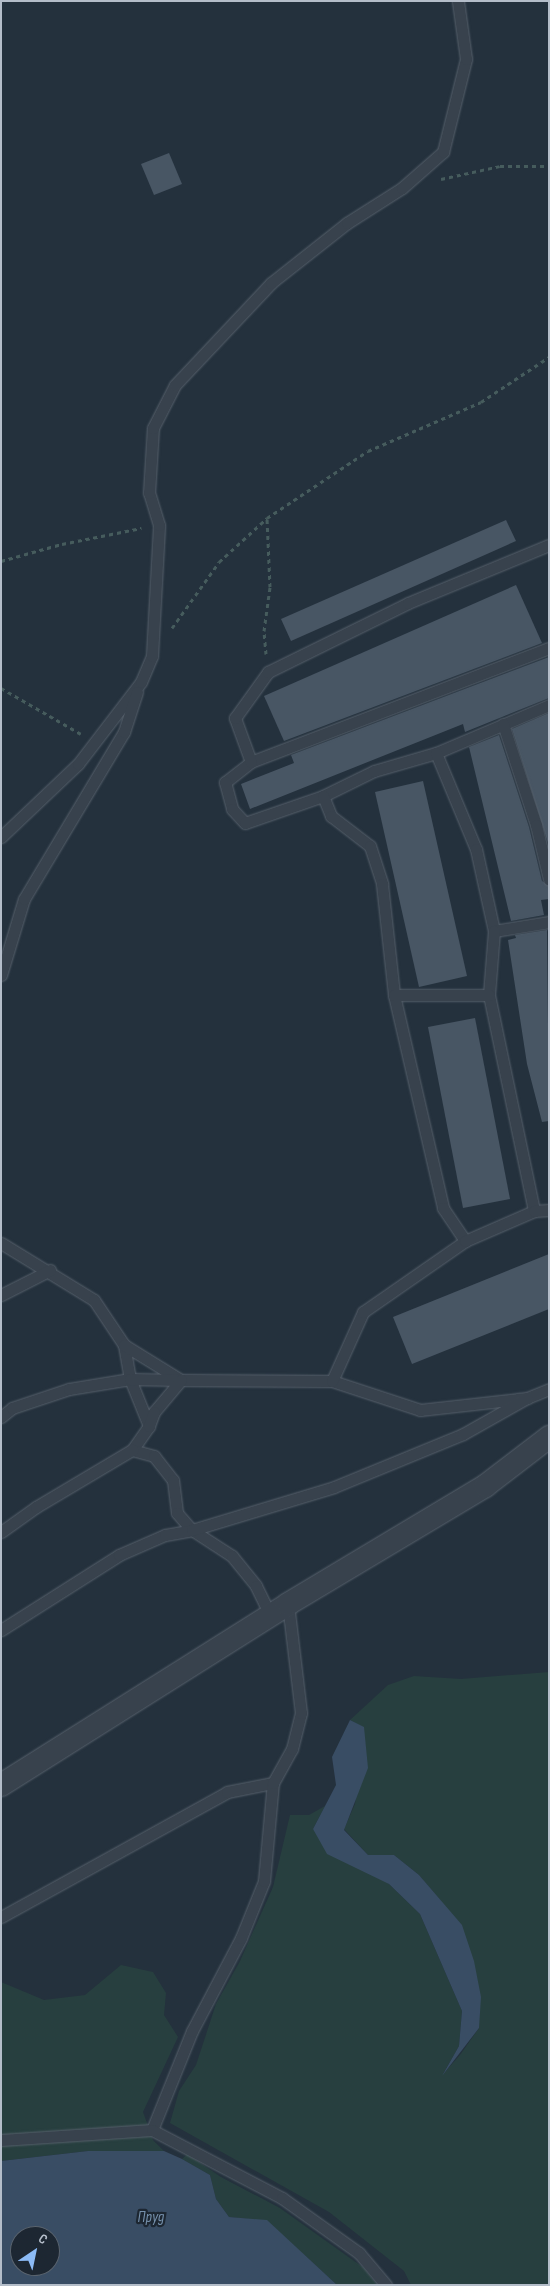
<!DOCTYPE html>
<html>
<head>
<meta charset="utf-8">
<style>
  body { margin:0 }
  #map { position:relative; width:550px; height:2286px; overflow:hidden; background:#24313d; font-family:"Sofia Sans Condensed",sans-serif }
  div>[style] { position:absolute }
  .green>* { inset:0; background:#273f3f }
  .water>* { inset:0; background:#394d64 }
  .building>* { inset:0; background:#485664 }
  .path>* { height:3px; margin-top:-1.5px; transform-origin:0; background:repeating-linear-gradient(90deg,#465c5d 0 4px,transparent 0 8px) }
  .roads { filter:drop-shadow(0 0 1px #56606b) drop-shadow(0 0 1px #56606b) }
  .service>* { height:11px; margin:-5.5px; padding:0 5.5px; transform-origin:5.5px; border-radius:5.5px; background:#38424d }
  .minor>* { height:22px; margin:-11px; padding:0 11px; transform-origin:11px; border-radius:11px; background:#38424d }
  span { translate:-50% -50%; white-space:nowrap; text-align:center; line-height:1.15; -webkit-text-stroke:4.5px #1d2732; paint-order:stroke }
  .water-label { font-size:16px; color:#7590ab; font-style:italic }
  .frame { position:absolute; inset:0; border:2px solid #b4bdc9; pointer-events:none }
  .north { position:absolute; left:10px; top:2226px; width:50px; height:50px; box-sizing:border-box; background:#1d2732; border:1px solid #59636e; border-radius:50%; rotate:34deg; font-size:14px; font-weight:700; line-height:20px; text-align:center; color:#b4bdc9 }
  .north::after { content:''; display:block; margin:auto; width:18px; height:22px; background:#8cbbf6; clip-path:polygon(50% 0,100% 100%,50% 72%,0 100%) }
</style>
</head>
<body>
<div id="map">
  <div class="green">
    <i style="clip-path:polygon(549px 1672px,549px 2285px,411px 2285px,404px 2271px,329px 2212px,170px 2123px,179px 2091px,196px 2065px,216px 2004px,240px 1961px,273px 1887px,290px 1815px,309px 1815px,325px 1806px,313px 1829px,389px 1884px,420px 1914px,462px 2011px,459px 2046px,443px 2074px,460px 2055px,479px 2028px,440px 1900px,419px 1875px,394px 1855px,368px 1855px,344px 1829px,355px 1804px,364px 1728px,350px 1720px,388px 1685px,414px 1676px,461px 1679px)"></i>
    <i style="clip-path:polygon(121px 1965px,153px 1972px,166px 1993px,164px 2015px,178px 2037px,143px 2112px,153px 2140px,164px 2151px,88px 2151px,1px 2161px,1px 1982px,44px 2000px,85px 1995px)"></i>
    <i style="clip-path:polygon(187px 2154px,221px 2177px,280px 2208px,364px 2268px,377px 2285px,337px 2285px,267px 2221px,229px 2217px,216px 2199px,210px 2175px,182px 2159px)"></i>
  </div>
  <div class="water">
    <i style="clip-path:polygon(350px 1720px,364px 1727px,368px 1768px,344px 1830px,368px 1855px,394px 1855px,419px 1875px,462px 1925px,474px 1961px,481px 1997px,479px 2028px,442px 2076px,459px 2046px,462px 2011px,420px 1914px,389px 1884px,327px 1854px,313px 1829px,336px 1785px,332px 1757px)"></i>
    <i style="clip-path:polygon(evenodd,88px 2151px,164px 2151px,182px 2159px,210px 2175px,216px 2199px,229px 2217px,267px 2220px,337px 2285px,1px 2285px,1px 2161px,88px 2151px,20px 2236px,50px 2236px,50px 2266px,20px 2266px,20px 2236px)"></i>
  </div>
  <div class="building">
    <i style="clip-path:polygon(169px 153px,182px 184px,154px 195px,141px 164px)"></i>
    <i style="clip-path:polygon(506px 520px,516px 541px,291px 641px,281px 619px)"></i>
    <i style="clip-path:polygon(516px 585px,542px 643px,284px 741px,264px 696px)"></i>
    <i style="clip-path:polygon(549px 657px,549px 698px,465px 732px,463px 724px,250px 809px,241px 784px,294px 763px,291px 755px)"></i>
    <i style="clip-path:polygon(549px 713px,549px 846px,512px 729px)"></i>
    <i style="clip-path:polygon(499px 735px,529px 827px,542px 881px,549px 886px,549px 899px,541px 900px,544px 915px,511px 921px,469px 747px)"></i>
    <i style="clip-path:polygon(423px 781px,467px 976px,419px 987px,375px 792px)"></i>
    <i style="clip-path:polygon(547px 930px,549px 1121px,542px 1122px,527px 1064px,508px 940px,516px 938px,515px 935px)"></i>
    <i style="clip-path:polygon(475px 1018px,510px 1199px,463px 1208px,428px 1027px)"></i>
    <i style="clip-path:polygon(549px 1254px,549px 1309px,412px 1364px,393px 1317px)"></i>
  </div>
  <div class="path">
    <i style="left:441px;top:179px;width:60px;rotate:-12.4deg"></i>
    <i style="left:500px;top:166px;width:49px"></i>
    <i style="left:1px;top:561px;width:63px;rotate:-15.6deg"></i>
    <i style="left:62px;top:544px;width:81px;rotate:-11.4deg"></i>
    <i style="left:172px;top:628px;width:81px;rotate:-54.5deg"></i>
    <i style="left:219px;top:562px;width:65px;rotate:-42.5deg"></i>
    <i style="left:267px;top:518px;width:121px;rotate:-33.6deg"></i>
    <i style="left:368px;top:451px;width:123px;rotate:-23.4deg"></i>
    <i style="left:481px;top:402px;width:82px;rotate:-33.5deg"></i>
    <i style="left:266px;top:654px;width:23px;rotate:-95deg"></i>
    <i style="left:264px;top:631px;width:44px;rotate:-82.2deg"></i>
    <i style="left:270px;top:587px;width:69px;rotate:-92.5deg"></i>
    <i style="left:1px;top:688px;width:92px;rotate:29.9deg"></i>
  </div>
  <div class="roads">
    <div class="service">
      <i style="left:549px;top:648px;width:319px;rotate:159.1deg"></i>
      <i style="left:251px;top:762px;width:33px;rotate:142deg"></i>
      <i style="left:225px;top:782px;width:28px;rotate:75deg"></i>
      <i style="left:232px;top:809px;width:19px;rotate:47deg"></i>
      <i style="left:245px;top:823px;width:83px;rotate:-19.1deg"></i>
      <i style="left:323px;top:796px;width:57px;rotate:-26.1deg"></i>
      <i style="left:374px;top:771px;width:65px;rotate:-16.2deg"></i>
      <i style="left:436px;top:753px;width:123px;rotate:-23deg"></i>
      <i style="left:503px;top:724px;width:106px;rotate:71.9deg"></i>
      <i style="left:536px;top:825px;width:56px;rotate:76.5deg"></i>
      <i style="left:436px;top:753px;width:104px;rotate:67.4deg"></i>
      <i style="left:476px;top:849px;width:84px;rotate:77.6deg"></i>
      <i style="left:494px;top:931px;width:56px;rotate:-9.3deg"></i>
      <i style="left:251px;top:762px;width:47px;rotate:-110deg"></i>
      <i style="left:235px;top:718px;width:57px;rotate:-54.3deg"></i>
      <i style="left:268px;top:672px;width:156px;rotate:-26.2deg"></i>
      <i style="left:408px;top:603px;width:152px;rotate:-22.4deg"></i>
      <i style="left:323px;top:796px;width:22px;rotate:68deg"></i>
      <i style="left:331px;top:816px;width:49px;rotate:37.6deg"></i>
      <i style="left:370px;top:846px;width:40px;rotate:72deg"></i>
      <i style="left:382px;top:884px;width:112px;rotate:83.8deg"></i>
      <i style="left:394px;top:995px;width:219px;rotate:77deg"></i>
      <i style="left:443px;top:1208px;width:40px;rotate:56deg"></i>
      <i style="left:1px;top:837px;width:106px;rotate:-43.5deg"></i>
      <i style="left:78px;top:764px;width:103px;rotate:-52.5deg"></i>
      <i style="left:141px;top:682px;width:28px;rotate:-67deg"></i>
      <i style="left:152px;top:656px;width:131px;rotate:-86.9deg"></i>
      <i style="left:159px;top:525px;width:34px;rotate:-107deg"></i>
      <i style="left:149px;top:493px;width:65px;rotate:-86.5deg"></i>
      <i style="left:153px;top:428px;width:48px;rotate:-62.9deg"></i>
      <i style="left:175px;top:385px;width:140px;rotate:-46.7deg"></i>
      <i style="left:271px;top:283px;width:97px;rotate:-38.3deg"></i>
      <i style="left:347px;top:223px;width:65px;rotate:-32.5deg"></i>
      <i style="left:402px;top:188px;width:55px;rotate:-41.3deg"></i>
      <i style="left:443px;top:152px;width:96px;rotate:-76.1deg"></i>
      <i style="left:466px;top:59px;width:59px;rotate:-97.9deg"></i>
      <i style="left:494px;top:931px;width:64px;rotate:94.5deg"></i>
      <i style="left:489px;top:995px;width:221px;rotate:78.2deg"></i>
      <i style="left:1px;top:975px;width:79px;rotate:-73.2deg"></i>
      <i style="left:24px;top:899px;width:195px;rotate:-59.1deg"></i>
      <i style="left:124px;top:732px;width:42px;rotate:-72deg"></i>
      <i style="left:394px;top:995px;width:95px"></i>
      <i style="left:1px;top:1243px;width:109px;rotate:31.5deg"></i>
      <i style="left:94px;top:1300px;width:54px;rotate:56.3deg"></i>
      <i style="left:124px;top:1345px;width:35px;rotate:80deg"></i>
      <i style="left:130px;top:1379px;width:51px;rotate:68deg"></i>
      <i style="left:149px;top:1426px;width:29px;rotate:125deg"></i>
      <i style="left:132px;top:1450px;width:23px;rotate:15deg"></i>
      <i style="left:154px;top:1456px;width:31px;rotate:52deg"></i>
      <i style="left:173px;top:1480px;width:33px;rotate:83deg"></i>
      <i style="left:177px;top:1513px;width:23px;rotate:49deg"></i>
      <i style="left:192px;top:1530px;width:48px;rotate:33deg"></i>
      <i style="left:232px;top:1556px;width:38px;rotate:51deg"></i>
      <i style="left:256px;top:1586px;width:32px;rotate:64deg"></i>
      <i style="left:1px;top:1295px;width:55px;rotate:-27deg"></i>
      <i style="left:124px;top:1345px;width:67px;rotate:31.6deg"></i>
      <i style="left:181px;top:1380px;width:151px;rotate:0.4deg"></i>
      <i style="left:332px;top:1381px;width:93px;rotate:18.2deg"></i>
      <i style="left:420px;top:1410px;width:108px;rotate:-6.4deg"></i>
      <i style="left:527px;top:1398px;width:24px;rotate:-22deg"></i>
      <i style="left:332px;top:1381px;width:76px;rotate:-65.8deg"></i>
      <i style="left:363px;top:1312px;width:124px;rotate:-34.8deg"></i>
      <i style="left:465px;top:1241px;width:75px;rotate:-23.5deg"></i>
      <i style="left:534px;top:1211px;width:15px;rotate:-4deg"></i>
      <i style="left:1px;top:1417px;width:14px;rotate:-39deg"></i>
      <i style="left:12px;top:1408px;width:60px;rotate:-18.4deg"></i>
      <i style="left:69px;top:1389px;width:62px;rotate:-9.3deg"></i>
      <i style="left:130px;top:1379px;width:51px;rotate:1.1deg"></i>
      <i style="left:181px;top:1380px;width:42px;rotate:130.2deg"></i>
      <i style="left:154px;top:1412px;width:15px;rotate:110deg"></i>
      <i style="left:1px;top:1532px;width:43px;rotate:-35.5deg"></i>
      <i style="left:36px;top:1507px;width:112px;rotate:-30.7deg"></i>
      <i style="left:1px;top:1630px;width:140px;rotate:-32.4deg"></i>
      <i style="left:119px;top:1555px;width:50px;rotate:-23.5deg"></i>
      <i style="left:165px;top:1535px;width:27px;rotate:-10deg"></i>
      <i style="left:192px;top:1530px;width:148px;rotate:-16.8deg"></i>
      <i style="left:334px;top:1487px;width:139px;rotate:-22.3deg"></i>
      <i style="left:463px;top:1434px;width:73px;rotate:-29.4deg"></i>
      <i style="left:1px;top:1917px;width:258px;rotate:-28.9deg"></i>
      <i style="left:227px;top:1792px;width:47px;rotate:-11.1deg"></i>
      <i style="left:152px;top:2130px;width:107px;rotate:-68deg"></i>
      <i style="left:192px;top:2031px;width:105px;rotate:-62.2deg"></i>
      <i style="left:241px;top:1938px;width:61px;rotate:-68deg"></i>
      <i style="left:264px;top:1881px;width:98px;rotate:-84.8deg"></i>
      <i style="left:273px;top:1783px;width:39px;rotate:-61deg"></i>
      <i style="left:292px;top:1749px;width:37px;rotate:-76deg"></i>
      <i style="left:301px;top:1713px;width:110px;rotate:-96.8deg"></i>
      <i style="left:1px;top:2140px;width:151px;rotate:-3.8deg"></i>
      <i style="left:152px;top:2130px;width:147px;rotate:27.6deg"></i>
      <i style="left:282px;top:2198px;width:95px;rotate:35.5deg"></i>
      <i style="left:359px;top:2253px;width:42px;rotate:49.8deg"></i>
    </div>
    <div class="minor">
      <i style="left:1px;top:1785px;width:339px;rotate:-32.2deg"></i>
      <i style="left:288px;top:1604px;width:230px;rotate:-30.9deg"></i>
      <i style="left:485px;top:1486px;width:81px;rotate:-37.4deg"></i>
    </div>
  </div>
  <div class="water-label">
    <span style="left:151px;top:2218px">Пруд</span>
  </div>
  <div class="frame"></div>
  <div class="north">С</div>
</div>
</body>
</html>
